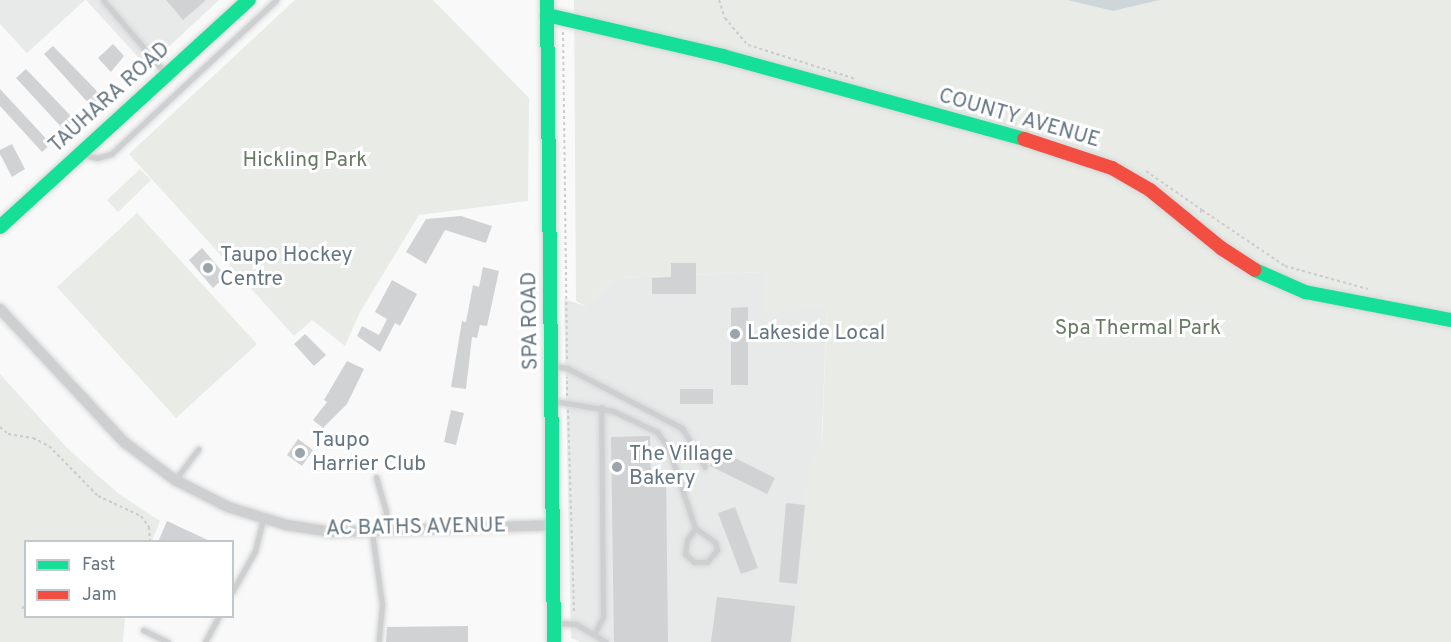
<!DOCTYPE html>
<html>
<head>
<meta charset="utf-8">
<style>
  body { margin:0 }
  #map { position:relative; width:1451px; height:642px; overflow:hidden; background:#f9f9f9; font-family:Overpass,sans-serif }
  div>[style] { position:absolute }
  .built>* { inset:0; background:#e8e9e9 }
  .green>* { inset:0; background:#e8ebe6 }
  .water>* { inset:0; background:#ced6d9 }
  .building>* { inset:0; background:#d0d2d3 }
  .path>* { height:2px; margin-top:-1px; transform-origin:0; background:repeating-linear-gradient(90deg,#cbcccd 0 3px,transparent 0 6px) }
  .roads { filter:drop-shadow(0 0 2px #d5d6d7) drop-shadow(0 0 2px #d5d6d7) }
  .lane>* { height:5px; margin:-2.5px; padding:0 2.5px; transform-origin:2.5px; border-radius:2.5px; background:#cecfd0 }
  .street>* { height:10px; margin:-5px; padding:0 5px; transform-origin:5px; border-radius:5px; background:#cecfd0 }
  .fast>* { height:14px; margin:-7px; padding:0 7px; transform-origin:7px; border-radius:7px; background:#16e098 }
  .jam>* { height:14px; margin:-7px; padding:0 7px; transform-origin:7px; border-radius:7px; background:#f24e42 }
  .dots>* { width:16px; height:16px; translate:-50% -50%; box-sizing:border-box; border:3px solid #fff; border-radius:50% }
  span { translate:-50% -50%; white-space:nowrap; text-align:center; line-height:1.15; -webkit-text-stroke:6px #fff; paint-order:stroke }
  .street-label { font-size:21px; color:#657683 }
  .park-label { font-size:21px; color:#687a64 }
  .poi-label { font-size:21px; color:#657683 }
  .left { translate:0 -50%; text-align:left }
  .legend { position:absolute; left:24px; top:540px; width:210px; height:78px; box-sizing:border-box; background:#fff; border:2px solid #c1c8cd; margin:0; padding:8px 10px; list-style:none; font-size:18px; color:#657683 }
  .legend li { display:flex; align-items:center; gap:12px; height:30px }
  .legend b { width:30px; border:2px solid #c1c8cd }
</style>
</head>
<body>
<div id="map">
  <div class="built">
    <i style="clip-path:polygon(0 0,85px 0,27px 53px,0 24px)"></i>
    <i style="clip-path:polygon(86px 0,219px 0,147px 67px)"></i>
    <i style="clip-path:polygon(765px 272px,827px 306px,819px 502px,804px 642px,580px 642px,571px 638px,564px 299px,585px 306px,618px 278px)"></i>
  </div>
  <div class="green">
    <i style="clip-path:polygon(295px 0,433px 0,529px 98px,528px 201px,419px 215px,360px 312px,345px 346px,312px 320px,294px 336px,129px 154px)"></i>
    <i style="clip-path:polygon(574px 0,1067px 0,1113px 11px,1160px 0,1451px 0,1451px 642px,797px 642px,803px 508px,809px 463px,822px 441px,827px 306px,764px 315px,765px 272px,618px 278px,585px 306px,576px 301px)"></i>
    <i style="clip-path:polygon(140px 169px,151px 180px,118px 212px,107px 200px)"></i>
    <i style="clip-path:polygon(137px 213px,257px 344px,176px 418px,57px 287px)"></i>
    <i style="clip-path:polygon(0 374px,67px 448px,119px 494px,160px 521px,152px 541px,26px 542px,26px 616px,125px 617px,123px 642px,0 642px)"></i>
  </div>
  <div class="water">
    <i style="clip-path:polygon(1067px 0,1160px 0,1113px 11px)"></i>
  </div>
  <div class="building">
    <i style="clip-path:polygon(166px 0,206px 0,183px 20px)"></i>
    <i style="clip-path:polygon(113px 44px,124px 56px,111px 72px,98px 58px)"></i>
    <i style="clip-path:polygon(53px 46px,96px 90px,100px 98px,91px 106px,44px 54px)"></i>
    <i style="clip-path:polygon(26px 69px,69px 114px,73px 121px,64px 130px,16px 78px)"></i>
    <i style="clip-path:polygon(0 89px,51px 144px,42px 152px,0 106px)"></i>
    <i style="clip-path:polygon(12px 144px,25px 169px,12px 177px,0 154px,0 150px)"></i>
    <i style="clip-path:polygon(461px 216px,492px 226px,486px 243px,445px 230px,426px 264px,406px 252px,426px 219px)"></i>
    <i style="clip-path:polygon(202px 248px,226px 276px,213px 288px,189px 260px)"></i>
    <i style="clip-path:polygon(671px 263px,696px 263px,696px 294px,652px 294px,652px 278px,671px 277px)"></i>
    <i style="clip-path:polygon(483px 267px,499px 271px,487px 326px,480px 325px,477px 338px,472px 337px,466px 389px,451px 387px,462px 321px,466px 322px,473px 285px,479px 287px)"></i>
    <i style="clip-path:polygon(392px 280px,417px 294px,400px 326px,395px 323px,380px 352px,357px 336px,362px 326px,379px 335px,387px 319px,375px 312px)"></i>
    <i style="clip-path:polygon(748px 307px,748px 385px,731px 385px,731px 308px)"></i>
    <i style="clip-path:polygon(305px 334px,326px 355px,314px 366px,294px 344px)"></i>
    <i style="clip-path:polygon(347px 361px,364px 369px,347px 404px,323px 428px,313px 420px,327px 402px,324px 400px)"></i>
    <i style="clip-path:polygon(680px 389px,713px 389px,713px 404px,680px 404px)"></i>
    <i style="clip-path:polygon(451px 410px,464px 413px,456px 445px,444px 442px)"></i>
    <i style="clip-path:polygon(650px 436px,651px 474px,666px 474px,668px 642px,614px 642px,611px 437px)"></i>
    <i style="clip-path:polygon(298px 439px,313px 450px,302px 466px,287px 455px)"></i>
    <i style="clip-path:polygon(717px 449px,775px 478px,767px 494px,710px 466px)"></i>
    <i style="clip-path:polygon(786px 503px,805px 505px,797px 584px,779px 582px)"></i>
    <i style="clip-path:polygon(735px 507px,758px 568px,741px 574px,718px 513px)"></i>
    <i style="clip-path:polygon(167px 521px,212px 542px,158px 542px)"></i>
    <i style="clip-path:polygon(717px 597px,795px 606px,791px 642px,711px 642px)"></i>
    <i style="clip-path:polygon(468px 626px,468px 642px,386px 642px,387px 627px)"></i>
  </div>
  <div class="path">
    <i style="left:719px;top:0;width:19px;rotate:72deg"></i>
    <i style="left:725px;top:18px;width:35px;rotate:50deg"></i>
    <i style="left:748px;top:45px;width:113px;rotate:17.5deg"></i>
    <i style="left:563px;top:32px;width:328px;rotate:89.3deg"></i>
    <i style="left:1146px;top:171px;width:68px;rotate:34.9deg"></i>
    <i style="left:1202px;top:210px;width:5px;rotate:127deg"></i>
    <i style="left:1202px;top:210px;width:100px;rotate:34deg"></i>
    <i style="left:1285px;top:266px;width:86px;rotate:15.5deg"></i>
    <i style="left:567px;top:396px;width:19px;rotate:-90deg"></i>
    <i style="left:568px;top:410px;width:204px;rotate:88.3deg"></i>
    <i style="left:0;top:427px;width:11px;rotate:41deg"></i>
    <i style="left:8px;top:434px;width:25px;rotate:9deg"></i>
    <i style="left:33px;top:438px;width:18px;rotate:27deg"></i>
    <i style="left:49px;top:446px;width:70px;rotate:45.6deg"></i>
    <i style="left:98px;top:496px;width:47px;rotate:24.9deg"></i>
    <i style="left:141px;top:516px;width:14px;rotate:54deg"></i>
    <i style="left:149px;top:527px;width:15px;rotate:86deg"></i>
    <i style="left:22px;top:609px;width:8px;rotate:-60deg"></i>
  </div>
  <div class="roads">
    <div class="lane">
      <i style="left:103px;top:0;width:97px;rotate:49.6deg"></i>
      <i style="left:84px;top:155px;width:13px;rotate:13deg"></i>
      <i style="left:97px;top:158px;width:15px;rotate:-16deg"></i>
      <i style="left:111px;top:154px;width:226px;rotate:-43deg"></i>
      <i style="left:554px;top:366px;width:13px;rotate:9deg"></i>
      <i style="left:567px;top:368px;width:130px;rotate:27.6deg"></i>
      <i style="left:682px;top:428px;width:45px;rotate:59.5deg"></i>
      <i style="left:554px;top:401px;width:60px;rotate:9.6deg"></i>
      <i style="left:613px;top:411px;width:49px;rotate:25.5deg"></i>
      <i style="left:657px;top:432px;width:19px;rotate:54deg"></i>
      <i style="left:668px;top:447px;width:85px;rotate:71.6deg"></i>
      <i style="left:695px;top:528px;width:24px;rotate:35deg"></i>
      <i style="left:715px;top:542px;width:8px;rotate:76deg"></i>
      <i style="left:717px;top:550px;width:16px;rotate:130deg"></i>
      <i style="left:707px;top:562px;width:13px;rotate:180deg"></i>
      <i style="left:694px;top:562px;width:12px;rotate:-138deg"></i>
      <i style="left:685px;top:554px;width:14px;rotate:-82deg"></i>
      <i style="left:687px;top:540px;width:14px;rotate:-56deg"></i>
      <i style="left:376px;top:477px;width:36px;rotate:74deg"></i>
      <i style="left:386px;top:512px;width:19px;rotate:96deg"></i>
      <i style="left:175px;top:480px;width:39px;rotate:-53deg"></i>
      <i style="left:372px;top:533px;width:72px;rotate:82deg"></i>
      <i style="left:382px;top:604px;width:38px;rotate:95deg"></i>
      <i style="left:232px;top:592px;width:47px;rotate:-60.7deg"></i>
      <i style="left:255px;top:551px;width:33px;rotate:-76deg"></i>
      <i style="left:556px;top:623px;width:20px;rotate:3deg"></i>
      <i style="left:576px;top:624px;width:35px;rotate:31deg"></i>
      <i style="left:143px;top:630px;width:28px;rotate:26deg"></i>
      <i style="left:594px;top:634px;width:19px;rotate:-62deg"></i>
      <i style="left:603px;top:617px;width:210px;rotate:-90.5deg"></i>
      <i style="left:205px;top:642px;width:30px;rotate:-62deg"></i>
    </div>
    <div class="street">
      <i style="left:0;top:309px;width:182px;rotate:47deg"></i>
      <i style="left:124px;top:442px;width:64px;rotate:36.7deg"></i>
      <i style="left:175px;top:480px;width:59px;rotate:27deg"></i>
      <i style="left:228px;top:507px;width:61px;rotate:17.2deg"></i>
      <i style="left:286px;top:525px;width:47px;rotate:8.7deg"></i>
      <i style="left:332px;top:532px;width:221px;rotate:-1.8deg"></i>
    </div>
    <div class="fast">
      <i style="left:547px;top:0;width:642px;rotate:89.38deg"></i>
      <i style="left:547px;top:15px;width:181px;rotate:13.1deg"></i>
      <i style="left:723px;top:56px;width:312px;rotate:15.4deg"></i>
      <i style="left:0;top:227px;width:337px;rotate:-42.4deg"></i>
      <i style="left:1255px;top:270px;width:55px;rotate:23.7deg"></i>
      <i style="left:1305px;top:292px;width:149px;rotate:10.9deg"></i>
    </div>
    <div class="jam">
      <i style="left:1024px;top:139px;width:93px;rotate:18.2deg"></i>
      <i style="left:1112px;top:168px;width:44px;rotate:30.1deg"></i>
      <i style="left:1150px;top:190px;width:92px;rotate:39.2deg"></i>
      <i style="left:1221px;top:248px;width:40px;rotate:32.9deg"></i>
    </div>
  </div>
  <div class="dots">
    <i style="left:208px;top:268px;background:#99a4ac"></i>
    <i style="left:735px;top:334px;background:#99a4ac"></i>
    <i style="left:300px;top:453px;background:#99a4ac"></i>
    <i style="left:617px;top:467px;background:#99a4ac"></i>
  </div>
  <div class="street-label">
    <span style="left:110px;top:98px;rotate:-42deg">TAUHARA ROAD</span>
    <span style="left:1019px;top:119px;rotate:16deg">COUNTY AVENUE</span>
    <span style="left:531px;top:321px;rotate:-91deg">SPA ROAD</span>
    <span style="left:416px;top:528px;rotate:-1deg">AC BATHS AVENUE</span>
  </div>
  <div class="park-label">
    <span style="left:305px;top:161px">Hickling Park</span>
    <span style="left:1138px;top:329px">Spa Thermal Park</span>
  </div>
  <div class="poi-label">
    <span class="left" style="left:220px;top:268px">Taupo Hockey<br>Centre</span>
    <span class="left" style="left:747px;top:334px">Lakeside Local</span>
    <span class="left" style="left:312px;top:453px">Taupo<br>Harrier Club</span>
    <span class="left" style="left:629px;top:467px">The Village<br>Bakery</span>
  </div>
  <ul class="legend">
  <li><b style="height:8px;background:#16e098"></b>Fast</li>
  <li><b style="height:8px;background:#f24e42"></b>Jam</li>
  </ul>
</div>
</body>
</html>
